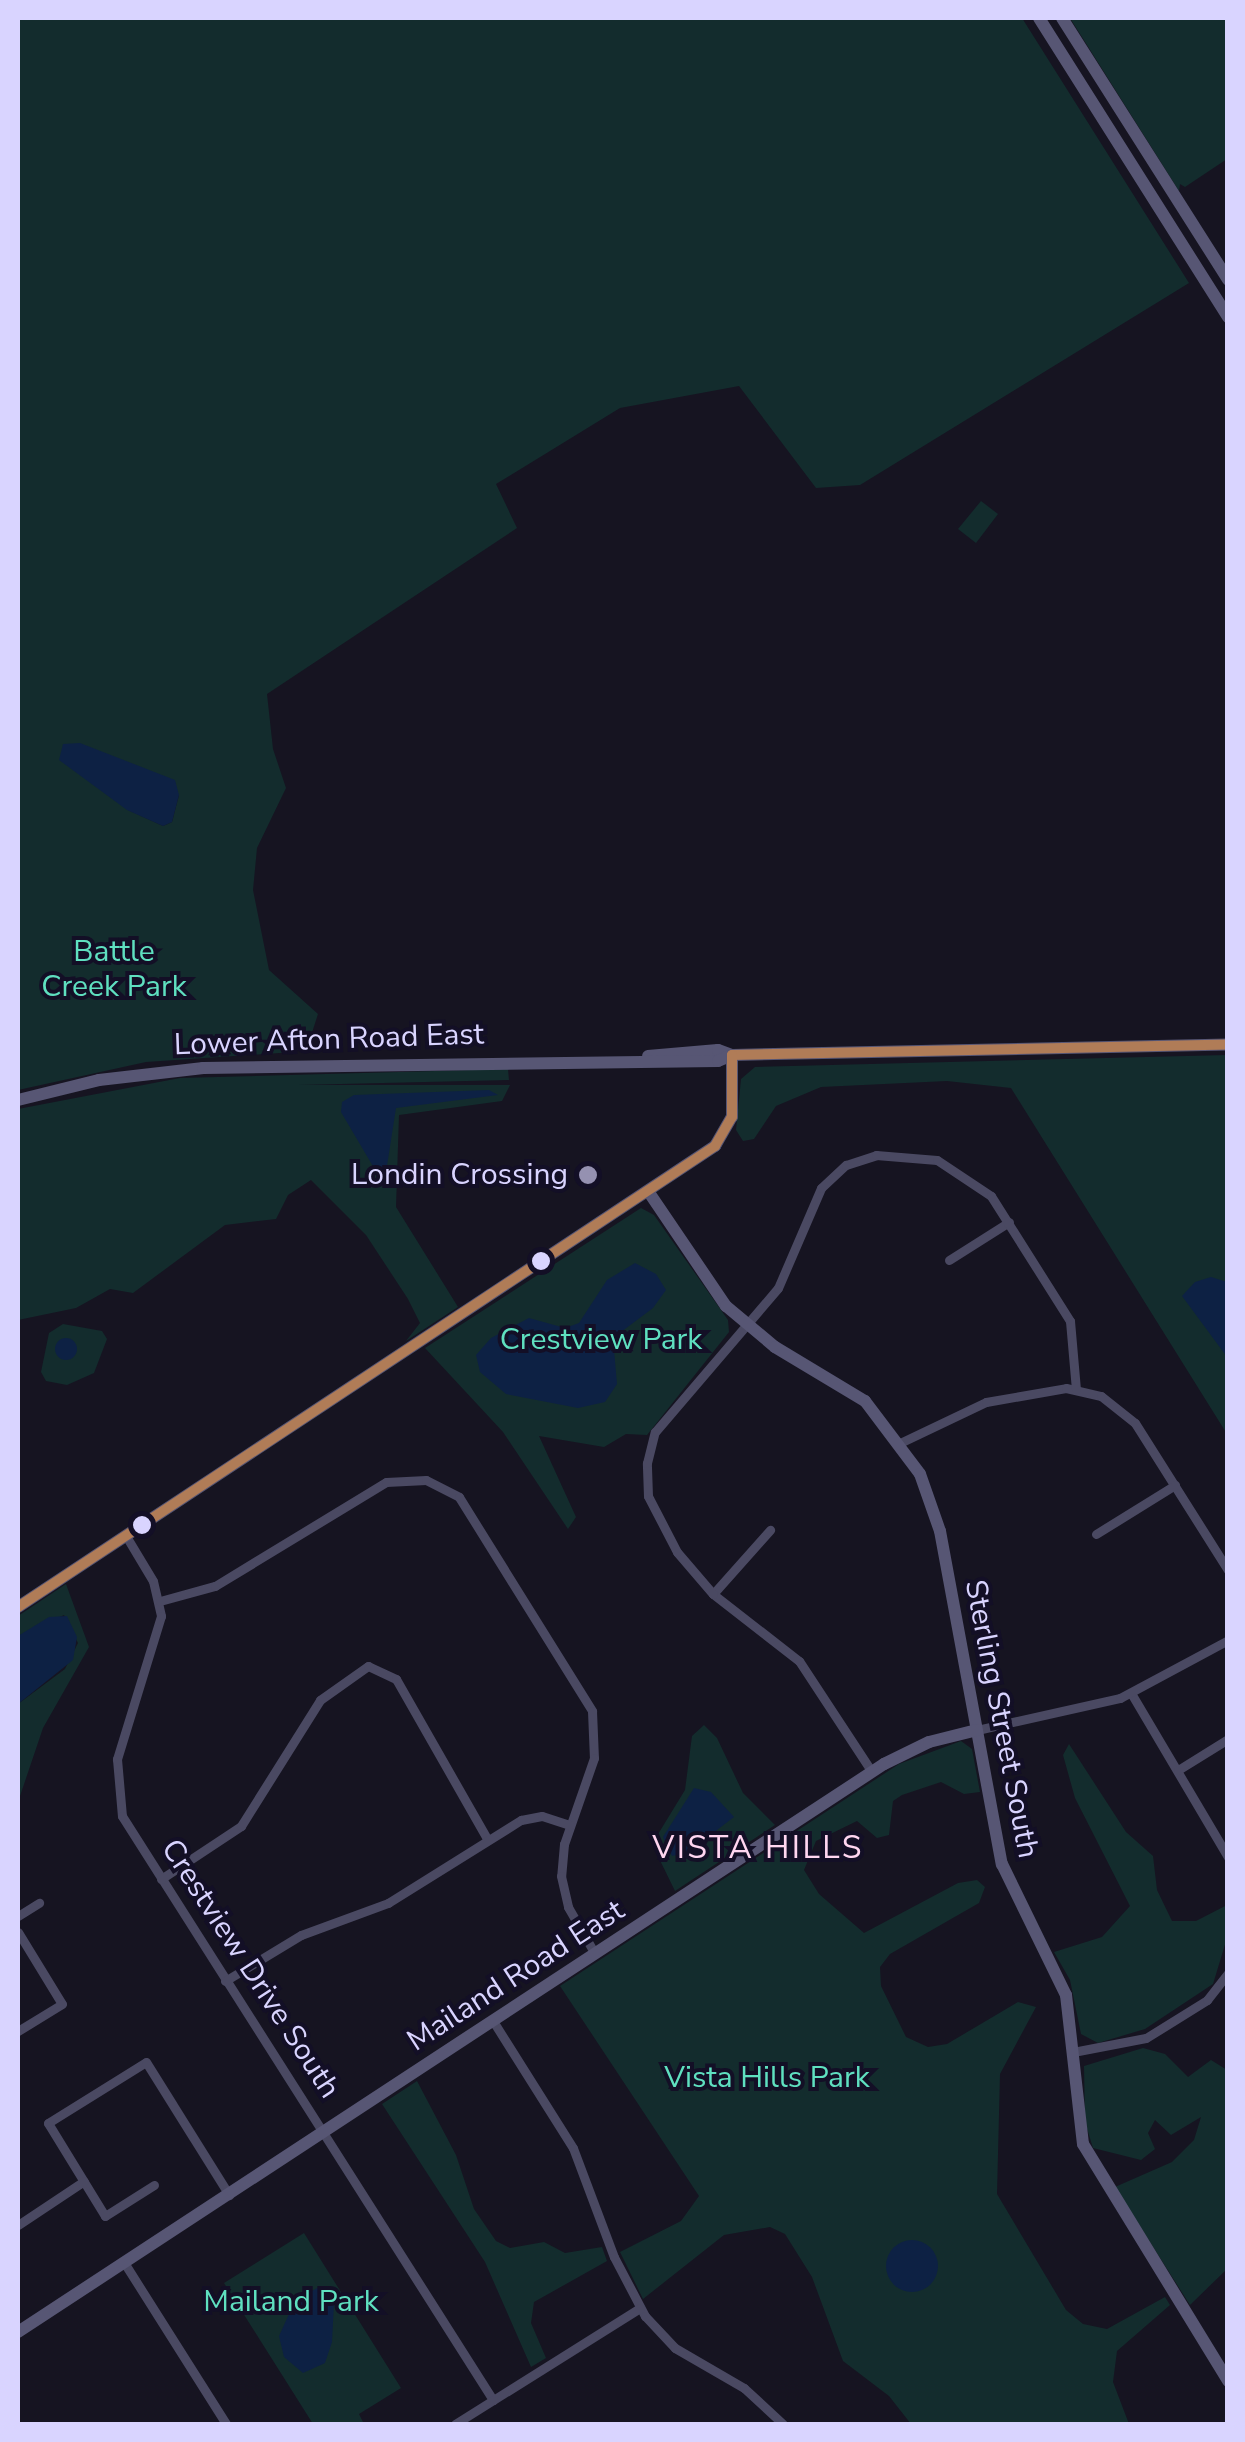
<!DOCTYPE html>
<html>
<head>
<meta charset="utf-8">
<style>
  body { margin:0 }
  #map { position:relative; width:1245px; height:2442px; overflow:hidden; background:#161421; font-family:"Nunito Sans",sans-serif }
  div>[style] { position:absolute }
  .green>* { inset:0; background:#132c2d }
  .water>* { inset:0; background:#0d2144 }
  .round { border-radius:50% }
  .street>* { height:9px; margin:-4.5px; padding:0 4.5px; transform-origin:4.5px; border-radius:4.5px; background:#4a4962 }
  .secondary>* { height:12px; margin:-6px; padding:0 6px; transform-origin:6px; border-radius:6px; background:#575674 }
  .bus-1>* { height:10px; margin:-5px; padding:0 5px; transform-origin:5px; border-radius:5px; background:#b07c57 }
  .dots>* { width:28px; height:28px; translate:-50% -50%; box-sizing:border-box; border:5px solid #130f26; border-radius:50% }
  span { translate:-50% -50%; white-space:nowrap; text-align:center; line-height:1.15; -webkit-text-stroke:8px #130f26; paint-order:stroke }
  .park-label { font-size:30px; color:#5fe0c0 }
  .street-label { font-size:30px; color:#d9d4ff }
  .poi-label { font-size:30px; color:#d9d4ff }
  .right { translate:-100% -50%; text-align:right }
  .neighbourhood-label { font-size:32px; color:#ffd6f0; letter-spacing:2.5px }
  .frame { position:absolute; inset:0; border:20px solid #d9d4ff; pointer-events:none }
</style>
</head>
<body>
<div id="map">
  <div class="green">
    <i style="clip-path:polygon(evenodd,18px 18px,1022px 18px,1189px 283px,860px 485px,816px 488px,739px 386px,620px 408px,496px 484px,517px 528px,267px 694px,273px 749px,286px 788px,257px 848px,253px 890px,269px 970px,318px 1014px,309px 1042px,294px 1052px,146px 1062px,18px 1090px,18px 18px,91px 748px,179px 795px,172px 822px,163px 826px,128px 810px,91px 748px)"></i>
    <i style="clip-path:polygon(1070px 18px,1227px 18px,1227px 159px,1185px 187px,1180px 184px,1179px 191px)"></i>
    <i style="clip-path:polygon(981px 501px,998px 514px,976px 543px,958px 529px)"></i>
    <i style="clip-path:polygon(1227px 1055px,1227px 1434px,1011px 1088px,947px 1081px,821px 1087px,776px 1106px,754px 1139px,743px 1141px,736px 1130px,741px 1079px,755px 1067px)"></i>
    <i style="clip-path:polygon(508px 1069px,509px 1080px,298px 1085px,510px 1085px,502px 1101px,399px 1115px,396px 1207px,458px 1307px,406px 1341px,420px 1323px,408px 1299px,366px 1235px,311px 1180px,288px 1195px,276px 1219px,225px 1225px,133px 1293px,110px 1289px,76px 1308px,18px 1320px,18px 1109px,180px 1078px)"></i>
    <i style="clip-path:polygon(641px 1208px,654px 1215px,728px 1320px,729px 1332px,647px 1435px,626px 1434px,604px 1447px,539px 1436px,576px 1517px,568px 1529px,503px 1432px,425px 1348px)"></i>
    <i style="clip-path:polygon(63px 1324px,102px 1331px,107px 1339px,94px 1373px,67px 1385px,46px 1381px,41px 1372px,49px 1333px)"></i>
    <i style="clip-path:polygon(66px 1584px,89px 1647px,43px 1728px,18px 1802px,18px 1704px,65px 1669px,78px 1643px,64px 1615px,18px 1636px,18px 1616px)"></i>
    <i style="clip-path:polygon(704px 1725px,717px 1738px,743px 1793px,775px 1825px,675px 1891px,652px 1844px,685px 1790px,692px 1736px)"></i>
    <i style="clip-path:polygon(961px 1741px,972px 1749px,980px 1792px,964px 1794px,941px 1782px,902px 1795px,893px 1801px,889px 1835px,877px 1838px,857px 1821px,816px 1841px,804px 1870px,819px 1894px,864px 1933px,958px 1883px,977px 1880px,985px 1887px,979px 1903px,890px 1954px,880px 1967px,881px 1986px,906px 2037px,928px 2047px,947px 2044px,1018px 2002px,1036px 2007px,1000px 2074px,997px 2194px,1066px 2310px,1083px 2324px,1107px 2329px,1165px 2297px,1170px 2305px,1117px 2351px,1113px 2382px,1129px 2424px,911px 2424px,889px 2396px,843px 2361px,812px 2277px,785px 2234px,770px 2227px,724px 2235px,643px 2299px,620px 2252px,681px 2221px,699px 2196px,560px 1986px,899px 1764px)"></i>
    <i style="clip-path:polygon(1069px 1744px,1126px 1832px,1153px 1856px,1157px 1890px,1172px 1921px,1196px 1921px,1227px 1905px,1227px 1938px,1213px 1984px,1145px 2029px,1098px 2043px,1081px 2034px,1070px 1980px,1054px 1952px,1102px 1937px,1130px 1906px,1075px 1798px,1063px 1755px)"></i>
    <i style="clip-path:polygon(1143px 2048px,1165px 2054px,1188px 2077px,1211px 2060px,1227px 2070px,1227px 2269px,1190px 2305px,1115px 2187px,1172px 2162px,1194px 2140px,1201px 2117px,1171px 2135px,1155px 2120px,1148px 2133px,1155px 2149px,1141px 2160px,1093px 2148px,1085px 2122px,1084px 2066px)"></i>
    <i style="clip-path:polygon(417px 2081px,456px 2155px,474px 2209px,496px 2241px,510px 2248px,544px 2242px,565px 2253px,602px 2247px,607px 2261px,534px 2302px,531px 2323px,546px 2358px,531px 2367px,485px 2262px,382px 2104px)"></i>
    <i style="clip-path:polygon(304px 2233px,401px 2388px,359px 2414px,364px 2424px,313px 2424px,224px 2283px)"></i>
  </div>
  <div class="water">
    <i style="clip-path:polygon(80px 743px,175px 780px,179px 795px,172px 822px,163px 826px,127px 810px,59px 760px,63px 744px)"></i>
    <i style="clip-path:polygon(489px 1090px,498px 1095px,396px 1108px,384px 1185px,341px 1112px,342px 1102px,354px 1095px)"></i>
    <i style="clip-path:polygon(635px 1263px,656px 1274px,666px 1290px,653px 1308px,613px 1338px,617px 1384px,605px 1402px,578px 1408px,506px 1394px,480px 1372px,476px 1355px,491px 1338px,529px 1318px,565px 1328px,579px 1323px,607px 1280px)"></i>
    <i style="clip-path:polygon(1211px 1277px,1227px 1282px,1227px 1357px,1182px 1296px,1195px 1282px)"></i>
    <i class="round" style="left:55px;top:1338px;width:22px;height:22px"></i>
    <i style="clip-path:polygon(67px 1616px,77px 1637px,73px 1660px,18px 1704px,18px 1636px,49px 1617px)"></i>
    <i style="clip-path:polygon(694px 1788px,711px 1792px,734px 1817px,688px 1852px,672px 1856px,663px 1837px)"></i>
    <i class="round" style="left:886px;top:2240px;width:52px;height:52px"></i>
    <i style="clip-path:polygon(319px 2287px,334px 2302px,332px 2342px,325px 2363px,303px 2373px,284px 2357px,279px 2336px,295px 2301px)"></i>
  </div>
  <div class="street">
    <i style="left:949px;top:1260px;width:71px;rotate:-32.3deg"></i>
    <i style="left:902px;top:1442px;width:93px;rotate:-25.5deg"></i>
    <i style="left:986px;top:1402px;width:81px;rotate:-9.9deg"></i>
    <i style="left:1066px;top:1388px;width:36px;rotate:13deg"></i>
    <i style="left:1101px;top:1396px;width:43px;rotate:38.5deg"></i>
    <i style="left:1135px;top:1423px;width:174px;rotate:57.7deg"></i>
    <i style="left:1096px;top:1534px;width:93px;rotate:-31.8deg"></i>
    <i style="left:126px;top:1536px;width:52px;rotate:59deg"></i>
    <i style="left:153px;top:1581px;width:36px;rotate:77deg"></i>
    <i style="left:161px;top:1616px;width:150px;rotate:107.1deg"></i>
    <i style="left:117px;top:1759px;width:57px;rotate:85deg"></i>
    <i style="left:122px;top:1816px;width:692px;rotate:57.57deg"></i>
    <i style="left:713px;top:1594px;width:86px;rotate:-48.3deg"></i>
    <i style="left:160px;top:1601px;width:57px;rotate:-15.3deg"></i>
    <i style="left:215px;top:1586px;width:200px;rotate:-31.3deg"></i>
    <i style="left:386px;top:1482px;width:40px;rotate:-2.9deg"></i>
    <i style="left:426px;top:1480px;width:37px;rotate:27deg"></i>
    <i style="left:459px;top:1497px;width:252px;rotate:58.1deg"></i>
    <i style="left:592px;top:1711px;width:47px;rotate:87.6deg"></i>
    <i style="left:594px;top:1758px;width:91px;rotate:109.2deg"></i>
    <i style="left:564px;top:1844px;width:32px;rotate:95deg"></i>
    <i style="left:561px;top:1876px;width:32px;rotate:77deg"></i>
    <i style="left:568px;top:1907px;width:54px;rotate:60.1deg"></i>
    <i style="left:1131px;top:1693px;width:191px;rotate:59.4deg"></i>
    <i style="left:977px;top:1730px;width:147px;rotate:-12.6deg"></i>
    <i style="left:1120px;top:1698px;width:123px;rotate:-28.2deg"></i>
    <i style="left:1178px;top:1770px;width:59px;rotate:-31.8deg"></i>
    <i style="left:872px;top:1772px;width:133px;rotate:-123.3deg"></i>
    <i style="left:799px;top:1661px;width:109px;rotate:-142.1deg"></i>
    <i style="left:713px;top:1594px;width:55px;rotate:-130.6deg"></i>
    <i style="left:677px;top:1552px;width:63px;rotate:-117.4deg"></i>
    <i style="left:648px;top:1496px;width:33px;rotate:-92deg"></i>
    <i style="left:647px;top:1463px;width:32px;rotate:-76deg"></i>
    <i style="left:655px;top:1432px;width:189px;rotate:-49.5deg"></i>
    <i style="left:778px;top:1288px;width:109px;rotate:-66.7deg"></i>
    <i style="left:821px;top:1188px;width:34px;rotate:-43deg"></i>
    <i style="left:846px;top:1165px;width:32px;rotate:-18deg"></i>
    <i style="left:876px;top:1155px;width:61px;rotate:4.7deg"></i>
    <i style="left:937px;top:1160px;width:65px;rotate:33.7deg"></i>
    <i style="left:991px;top:1196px;width:148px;rotate:57.7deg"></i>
    <i style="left:1070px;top:1321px;width:68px;rotate:85deg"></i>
    <i style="left:161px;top:1879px;width:96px;rotate:-33.5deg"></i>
    <i style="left:241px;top:1826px;width:149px;rotate:-57.9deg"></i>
    <i style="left:320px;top:1700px;width:59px;rotate:-35.3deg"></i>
    <i style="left:368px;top:1666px;width:31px;rotate:25deg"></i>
    <i style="left:396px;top:1679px;width:185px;rotate:60.3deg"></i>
    <i style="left:18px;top:1916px;width:25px;rotate:-32deg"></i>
    <i style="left:18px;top:1932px;width:84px;rotate:58.6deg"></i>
    <i style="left:62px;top:2004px;width:52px;rotate:148.5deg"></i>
    <i style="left:225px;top:1981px;width:89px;rotate:-31.2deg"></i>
    <i style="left:301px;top:1935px;width:93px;rotate:-20.2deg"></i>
    <i style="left:388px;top:1903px;width:157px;rotate:-32deg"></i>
    <i style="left:521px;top:1820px;width:21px;rotate:-11deg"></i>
    <i style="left:542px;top:1816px;width:29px;rotate:18deg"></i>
    <i style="left:493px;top:2021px;width:150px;rotate:57.8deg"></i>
    <i style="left:573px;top:2148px;width:116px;rotate:69.4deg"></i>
    <i style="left:614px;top:2257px;width:67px;rotate:62.3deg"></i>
    <i style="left:645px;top:2316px;width:44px;rotate:46.8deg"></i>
    <i style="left:675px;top:2348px;width:80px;rotate:30.1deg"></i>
    <i style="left:744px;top:2388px;width:53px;rotate:42.7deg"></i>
    <i style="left:1073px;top:2052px;width:74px;rotate:-10.9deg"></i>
    <i style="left:1146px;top:2038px;width:72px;rotate:-31.9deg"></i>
    <i style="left:1207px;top:2000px;width:34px;rotate:-52deg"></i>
    <i style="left:154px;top:2185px;width:58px;rotate:147.7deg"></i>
    <i style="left:105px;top:2216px;width:109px;rotate:-121.5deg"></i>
    <i style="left:48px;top:2123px;width:115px;rotate:-31.9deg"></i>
    <i style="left:146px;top:2062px;width:157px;rotate:58deg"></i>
    <i style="left:18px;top:2225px;width:79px;rotate:-33.7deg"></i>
    <i style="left:125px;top:2264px;width:189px;rotate:57.7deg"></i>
    <i style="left:455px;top:2424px;width:218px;rotate:-32.1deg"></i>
  </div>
  <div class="secondary">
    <i style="left:1039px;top:18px;width:354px;rotate:57.7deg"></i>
    <i style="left:1062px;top:18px;width:310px;rotate:57.6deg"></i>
    <i style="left:648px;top:1056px;width:70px;rotate:-4.9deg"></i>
    <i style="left:718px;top:1050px;width:15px;rotate:20deg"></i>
    <i style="left:732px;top:1055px;width:496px;rotate:-1.2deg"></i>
    <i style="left:18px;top:1100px;width:83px;rotate:-13.9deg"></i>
    <i style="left:99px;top:1080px;width:105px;rotate:-6.6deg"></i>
    <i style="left:203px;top:1068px;width:515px;rotate:-0.78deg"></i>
    <i style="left:718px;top:1061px;width:15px;rotate:-23deg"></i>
    <i style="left:648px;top:1191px;width:139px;rotate:55.9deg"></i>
    <i style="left:726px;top:1306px;width:64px;rotate:39.9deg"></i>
    <i style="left:775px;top:1347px;width:105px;rotate:31deg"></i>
    <i style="left:865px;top:1401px;width:91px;rotate:53deg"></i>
    <i style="left:920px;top:1474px;width:60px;rotate:70.7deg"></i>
    <i style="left:940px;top:1531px;width:339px;rotate:79.5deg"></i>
    <i style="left:1002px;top:1864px;width:146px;rotate:64deg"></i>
    <i style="left:1066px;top:1995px;width:150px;rotate:83.5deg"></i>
    <i style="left:1083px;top:2144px;width:278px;rotate:58.5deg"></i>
    <i style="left:18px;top:1607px;width:836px;rotate:-33.48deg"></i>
    <i style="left:715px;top:1146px;width:34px;rotate:-60deg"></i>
    <i style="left:732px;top:1117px;width:62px;rotate:-90deg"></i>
    <i style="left:18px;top:2332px;width:1036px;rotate:-33.26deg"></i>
    <i style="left:884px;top:1764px;width:50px;rotate:-26.1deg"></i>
    <i style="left:929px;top:1742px;width:49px;rotate:-14deg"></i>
  </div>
  <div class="bus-1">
    <i style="left:732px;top:1055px;width:496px;rotate:-1.2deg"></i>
    <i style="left:18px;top:1607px;width:836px;rotate:-33.48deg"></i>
    <i style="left:715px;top:1146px;width:34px;rotate:-60deg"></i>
    <i style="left:732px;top:1117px;width:62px;rotate:-90deg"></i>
  </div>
  <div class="dots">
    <i style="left:588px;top:1175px;background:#9591b1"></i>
    <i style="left:541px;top:1261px;background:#d9d4ff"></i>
    <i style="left:142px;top:1525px;background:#d9d4ff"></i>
  </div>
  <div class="park-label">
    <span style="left:114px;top:969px">Battle<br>Creek Park</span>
    <span style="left:601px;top:1340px">Crestview Park</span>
    <span style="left:767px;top:2078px">Vista Hills Park</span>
    <span style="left:291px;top:2302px">Mailand Park</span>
  </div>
  <div class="street-label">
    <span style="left:329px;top:1040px;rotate:-2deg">Lower Afton Road East</span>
    <span style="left:1001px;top:1719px;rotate:79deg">Sterling Street South</span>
    <span style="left:250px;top:1969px;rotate:57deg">Crestview Drive South</span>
    <span style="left:516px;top:1976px;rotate:-33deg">Mailand Road East</span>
  </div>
  <div class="poi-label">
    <span class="right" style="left:568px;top:1175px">Londin Crossing</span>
  </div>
  <div class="neighbourhood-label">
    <span style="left:758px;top:1848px">VISTA HILLS</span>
  </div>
  <div class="frame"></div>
</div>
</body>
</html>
